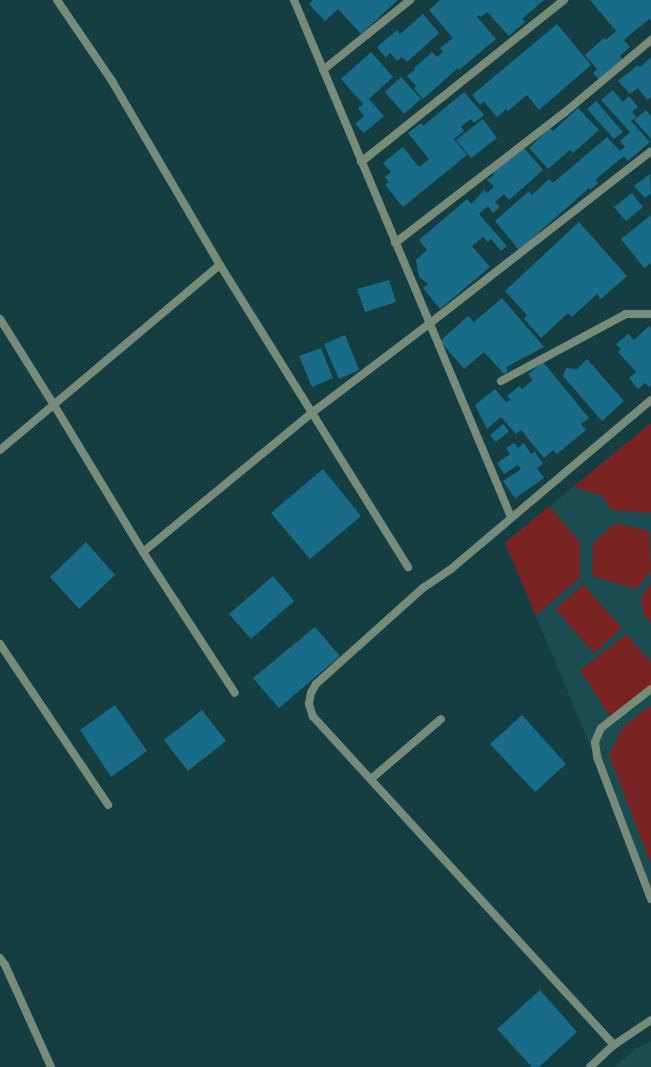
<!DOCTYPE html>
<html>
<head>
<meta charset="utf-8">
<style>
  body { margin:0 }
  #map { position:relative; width:651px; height:1067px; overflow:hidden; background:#153e43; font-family:"Exo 2",sans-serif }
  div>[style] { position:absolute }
  .built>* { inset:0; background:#1b4c51 }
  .green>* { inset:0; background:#782221 }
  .building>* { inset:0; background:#196c87 }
  .street>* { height:8px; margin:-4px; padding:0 4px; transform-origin:4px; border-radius:4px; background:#788a78 }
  span { translate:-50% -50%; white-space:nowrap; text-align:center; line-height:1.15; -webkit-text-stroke:3px #022427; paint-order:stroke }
</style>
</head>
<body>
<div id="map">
  <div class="built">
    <i style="clip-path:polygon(651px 423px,651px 889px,505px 543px)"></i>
    <i style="clip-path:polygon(651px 1041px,651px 1067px,615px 1067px,635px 1049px)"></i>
  </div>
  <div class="green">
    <i style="clip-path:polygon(651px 423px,651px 513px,611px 510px,602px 495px,573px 487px)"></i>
    <i style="clip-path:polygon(549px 506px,580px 542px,580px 577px,536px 616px,505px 543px)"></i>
    <i style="clip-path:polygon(615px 523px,649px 531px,651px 571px,636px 589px,592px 576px,593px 543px)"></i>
    <i style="clip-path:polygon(583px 584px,622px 628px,594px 653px,555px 609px)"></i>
    <i style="clip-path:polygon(651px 584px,651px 623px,644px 615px,641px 602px,642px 595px)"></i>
    <i style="clip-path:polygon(627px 634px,651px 663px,651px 687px,612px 719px,580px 670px)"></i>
    <i style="clip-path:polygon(651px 705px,651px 864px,609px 755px,623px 727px)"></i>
  </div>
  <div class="building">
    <i style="clip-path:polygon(313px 0,398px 0,361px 34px,338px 9px,325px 21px,309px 4px)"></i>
    <i style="clip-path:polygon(440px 0,544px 0,522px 19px,525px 22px,509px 36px,487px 12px,481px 17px,479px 15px,477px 17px,496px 39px,459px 70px,458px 68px,423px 99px,414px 89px,416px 86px,407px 76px,415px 70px,414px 68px,432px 52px,437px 57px,443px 52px,440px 48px,453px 38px,429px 10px)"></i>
    <i style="clip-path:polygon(590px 0,651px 0,651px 21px,649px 19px,624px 40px,630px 47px,620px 56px,622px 59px,599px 79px,593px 73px,597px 69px,585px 55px,604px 38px,606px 40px,616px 31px)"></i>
    <i style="clip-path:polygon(423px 14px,439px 33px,407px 62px,402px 57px,397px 61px,390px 53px,386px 58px,377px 47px,397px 30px,400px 34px)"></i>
    <i style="clip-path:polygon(557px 24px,591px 65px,539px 110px,527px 95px,508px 111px,506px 109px,497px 117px,484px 102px,480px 105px,472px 95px)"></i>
    <i style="clip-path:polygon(371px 52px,393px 77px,369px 99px,384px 116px,364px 133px,355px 124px,364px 116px,358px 108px,363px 104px,341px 79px)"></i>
    <i style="clip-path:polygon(651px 57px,651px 97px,647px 100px,638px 88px,630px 94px,618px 81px,638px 65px,640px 67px)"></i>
    <i style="clip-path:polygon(401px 77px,421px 99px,404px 114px,385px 92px)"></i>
    <i style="clip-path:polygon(613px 90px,623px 102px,629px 96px,638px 107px,632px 112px,636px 117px,631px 121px,650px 142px,628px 161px,624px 156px,595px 180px,598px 183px,590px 190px,589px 188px,519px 250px,495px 221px,529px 191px,532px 195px,549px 179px,553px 183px,607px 137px,620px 151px,625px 147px,620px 141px,630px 132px,601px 100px)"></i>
    <i style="clip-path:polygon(464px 92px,484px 115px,474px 123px,471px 119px,461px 127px,464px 131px,454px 139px,467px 155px,403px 207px,385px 185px,389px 182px,385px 177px,391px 172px,383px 163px,403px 147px,419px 167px,429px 159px,408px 133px,421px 123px,423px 126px)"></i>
    <i style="clip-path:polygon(596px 101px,623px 132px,614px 139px,587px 109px)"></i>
    <i style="clip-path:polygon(578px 108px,599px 130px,573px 153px,570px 150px,548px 169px,529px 148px,550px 128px,553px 131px)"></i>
    <i style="clip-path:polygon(646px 110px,651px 116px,651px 139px,634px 120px)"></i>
    <i style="clip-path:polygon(483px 119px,497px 138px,471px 158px,456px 140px)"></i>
    <i style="clip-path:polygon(524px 148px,543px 170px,509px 200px,504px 194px,495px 202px,500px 207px,493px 213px,488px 206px,479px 214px,507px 246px,501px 251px,491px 239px,488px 242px,483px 237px,472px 246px,490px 267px,440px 309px,423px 288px,428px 284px,419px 277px,416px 260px,427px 250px,419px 240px,467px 199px,471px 204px,484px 190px,487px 193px,494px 187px,487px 180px,494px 175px,492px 173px)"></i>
    <i style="clip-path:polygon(650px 174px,651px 193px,645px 198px,634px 186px)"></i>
    <i style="clip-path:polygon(632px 193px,643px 207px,626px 221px,614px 207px)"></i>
    <i style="clip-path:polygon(651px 215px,651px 263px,644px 268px,621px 239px)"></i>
    <i style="clip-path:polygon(579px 222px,627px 276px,601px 299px,597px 294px,572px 317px,568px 313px,541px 338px,524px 319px,527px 315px,505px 291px)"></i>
    <i style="clip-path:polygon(389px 280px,396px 302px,365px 312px,357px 289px)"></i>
    <i style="clip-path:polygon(502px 298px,544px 347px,506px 367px,508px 371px,504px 374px,484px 352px,464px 369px,440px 341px,468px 316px,474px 322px)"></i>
    <i style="clip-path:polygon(649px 326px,651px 329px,651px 385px,649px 387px,641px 378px,645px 383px,638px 389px,629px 378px,636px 372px,618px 352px,621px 349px,616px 344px,628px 334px,634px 340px)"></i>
    <i style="clip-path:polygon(345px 335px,359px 370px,339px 379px,324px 344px)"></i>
    <i style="clip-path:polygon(321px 348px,333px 378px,312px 387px,299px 356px)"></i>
    <i style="clip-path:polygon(587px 359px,624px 401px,602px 421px,563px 376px,566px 368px,577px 369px)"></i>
    <i style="clip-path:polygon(543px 362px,589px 418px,581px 424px,586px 430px,557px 454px,553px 450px,544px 458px,521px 430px,516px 434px,501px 417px,487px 429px,475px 405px,495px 389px,506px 402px,510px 400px,507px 396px,519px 386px,522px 389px,533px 380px,528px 374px)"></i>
    <i style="clip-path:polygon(503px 424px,509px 431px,496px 442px,490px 435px)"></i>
    <i style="clip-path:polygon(514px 443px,518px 448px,524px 443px,531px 454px,535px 452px,543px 464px,537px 468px,544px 478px,515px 498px,503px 481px,521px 469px,518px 465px,504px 474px,497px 463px,510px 454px,506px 448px)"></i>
    <i style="clip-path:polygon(323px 469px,361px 516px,310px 559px,271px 513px)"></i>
    <i style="clip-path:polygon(86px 542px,115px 575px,79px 609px,50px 577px)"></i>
    <i style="clip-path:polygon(273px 576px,294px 601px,251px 639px,229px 614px)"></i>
    <i style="clip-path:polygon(315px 627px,340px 656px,279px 708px,253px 678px)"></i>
    <i style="clip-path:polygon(115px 705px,147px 751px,111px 777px,80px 730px)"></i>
    <i style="clip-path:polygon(202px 710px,226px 741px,188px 771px,164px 740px)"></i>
    <i style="clip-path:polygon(522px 715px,566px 764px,535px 792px,490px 744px)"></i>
    <i style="clip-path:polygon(540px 990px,577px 1032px,539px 1067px,532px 1067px,497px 1029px)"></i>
  </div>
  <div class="street">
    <i style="left:57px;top:0;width:98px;rotate:55.8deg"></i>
    <i style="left:112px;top:81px;width:213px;rotate:59.6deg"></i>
    <i style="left:220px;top:265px;width:356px;rotate:58.1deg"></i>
    <i style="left:294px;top:0;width:561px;rotate:67.23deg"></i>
    <i style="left:323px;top:70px;width:112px;rotate:-38.8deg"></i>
    <i style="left:361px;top:162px;width:260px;rotate:-38.6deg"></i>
    <i style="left:395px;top:243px;width:213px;rotate:-37.6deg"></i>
    <i style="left:564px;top:113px;width:114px;rotate:-40deg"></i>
    <i style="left:0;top:319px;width:102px;rotate:57.9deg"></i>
    <i style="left:54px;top:405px;width:172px;rotate:58.8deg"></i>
    <i style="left:143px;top:552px;width:168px;rotate:56.9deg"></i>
    <i style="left:501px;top:381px;width:142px;rotate:-28.2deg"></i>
    <i style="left:626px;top:314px;width:25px"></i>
    <i style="left:0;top:450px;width:287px;rotate:-40.1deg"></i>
    <i style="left:143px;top:552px;width:220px;rotate:-39.5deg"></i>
    <i style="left:313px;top:412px;width:146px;rotate:-37.2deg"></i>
    <i style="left:429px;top:324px;width:281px;rotate:-37.9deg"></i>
    <i style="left:0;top:644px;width:194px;rotate:56.1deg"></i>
    <i style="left:651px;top:689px;width:63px;rotate:142deg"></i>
    <i style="left:601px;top:728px;width:15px;rotate:113deg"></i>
    <i style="left:595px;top:742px;width:15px;rotate:82deg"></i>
    <i style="left:597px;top:757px;width:152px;rotate:69.2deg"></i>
    <i style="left:371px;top:779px;width:92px;rotate:-40.6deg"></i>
    <i style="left:0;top:958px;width:9px;rotate:54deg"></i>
    <i style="left:5px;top:965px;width:112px;rotate:65.7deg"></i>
    <i style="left:614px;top:1045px;width:445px;rotate:-132.5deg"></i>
    <i style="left:313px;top:717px;width:14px;rotate:-107deg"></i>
    <i style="left:309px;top:704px;width:11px;rotate:-80deg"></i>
    <i style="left:311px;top:693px;width:10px;rotate:-61deg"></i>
    <i style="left:316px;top:684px;width:144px;rotate:-41.9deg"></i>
    <i style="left:423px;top:588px;width:34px;rotate:-34deg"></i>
    <i style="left:451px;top:569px;width:262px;rotate:-40.2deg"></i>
    <i style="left:590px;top:1067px;width:33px;rotate:-43deg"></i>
    <i style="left:614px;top:1045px;width:45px;rotate:-34deg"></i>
  </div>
</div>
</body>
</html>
